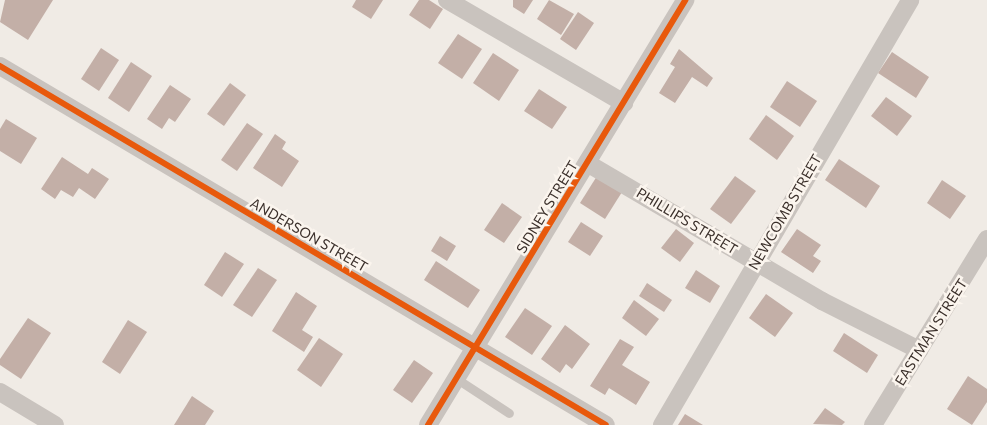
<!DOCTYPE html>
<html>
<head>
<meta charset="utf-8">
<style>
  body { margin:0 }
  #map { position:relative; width:987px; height:425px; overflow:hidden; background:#f0ebe5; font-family:Commissioner,sans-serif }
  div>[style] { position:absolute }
  .building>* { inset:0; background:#c3afa7 }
  .service>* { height:9px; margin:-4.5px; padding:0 4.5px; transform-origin:4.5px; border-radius:4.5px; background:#c9c3be }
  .minor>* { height:18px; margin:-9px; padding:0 9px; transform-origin:9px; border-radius:9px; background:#c9c3be }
  .cycleway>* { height:6px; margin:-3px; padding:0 3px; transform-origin:3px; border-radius:3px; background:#e8590c }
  span { translate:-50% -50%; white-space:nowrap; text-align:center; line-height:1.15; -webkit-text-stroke:5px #fbf5ee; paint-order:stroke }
  .street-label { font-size:14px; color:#3b302b }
</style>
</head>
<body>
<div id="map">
  <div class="building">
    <i style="clip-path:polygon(5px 0,53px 0,28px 40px,0 22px)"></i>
    <i style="clip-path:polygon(356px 0,383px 0,371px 19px,352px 7px)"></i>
    <i style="clip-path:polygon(419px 0,429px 0,443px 9px,430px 29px,409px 15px)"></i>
    <i style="clip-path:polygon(513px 0,533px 0,524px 14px,513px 7px)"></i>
    <i style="clip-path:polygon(549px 0,574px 14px,561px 35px,537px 19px)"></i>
    <i style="clip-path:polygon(578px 12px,594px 23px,576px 50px,560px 39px)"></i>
    <i style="clip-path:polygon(458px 34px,482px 49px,462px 79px,438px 63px)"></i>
    <i style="clip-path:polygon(101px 48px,119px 60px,99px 91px,81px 79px)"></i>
    <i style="clip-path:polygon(679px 49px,713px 78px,707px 87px,692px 77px,675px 103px,659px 93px,675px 67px,670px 64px)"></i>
    <i style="clip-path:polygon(892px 52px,929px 77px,916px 98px,878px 73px)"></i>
    <i style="clip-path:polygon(493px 53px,519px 70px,499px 101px,473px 83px)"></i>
    <i style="clip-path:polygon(131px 62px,152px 76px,129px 112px,108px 98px)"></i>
    <i style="clip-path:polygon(787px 81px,817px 101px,800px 127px,770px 107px)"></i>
    <i style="clip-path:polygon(230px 83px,246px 95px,224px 126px,207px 114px)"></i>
    <i style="clip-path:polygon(170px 85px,191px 99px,175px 122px,169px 118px,162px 129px,147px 119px)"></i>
    <i style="clip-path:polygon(539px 89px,567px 107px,552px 129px,524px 111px)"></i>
    <i style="clip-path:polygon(886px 97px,912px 116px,897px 136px,871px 116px)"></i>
    <i style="clip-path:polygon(766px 115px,794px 136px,777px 160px,749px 139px)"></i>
    <i style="clip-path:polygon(6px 119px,37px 138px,21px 164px,0 151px,0 129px)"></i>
    <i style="clip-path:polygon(247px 123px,263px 134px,237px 171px,221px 160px)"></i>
    <i style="clip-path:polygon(275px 134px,286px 142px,282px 149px,299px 161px,282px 187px,253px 168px)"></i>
    <i style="clip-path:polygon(62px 157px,88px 174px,92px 168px,109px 179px,95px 199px,79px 188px,73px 197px,61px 190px,55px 199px,41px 189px)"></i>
    <i style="clip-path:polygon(839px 159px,880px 186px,866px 208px,825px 180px)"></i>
    <i style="clip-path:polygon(597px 176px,622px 192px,605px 219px,580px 203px)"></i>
    <i style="clip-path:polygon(735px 176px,756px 191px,731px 224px,710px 209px)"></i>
    <i style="clip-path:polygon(942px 180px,966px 196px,950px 219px,927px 203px)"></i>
    <i style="clip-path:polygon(502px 203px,522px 217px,504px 243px,484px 230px)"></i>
    <i style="clip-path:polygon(581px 222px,603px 236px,590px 256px,568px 242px)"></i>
    <i style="clip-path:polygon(676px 229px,694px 243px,680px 262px,661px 248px)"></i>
    <i style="clip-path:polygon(797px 229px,821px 245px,813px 256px,821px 261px,813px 273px,781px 252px)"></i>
    <i style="clip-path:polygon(440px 236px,456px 246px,447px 261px,431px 251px)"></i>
    <i style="clip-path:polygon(225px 252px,244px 264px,222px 297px,204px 285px)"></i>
    <i style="clip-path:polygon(436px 261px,480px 290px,468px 308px,424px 280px)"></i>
    <i style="clip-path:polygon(258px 268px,277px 280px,252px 317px,233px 305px)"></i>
    <i style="clip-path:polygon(696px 270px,720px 286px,710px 303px,685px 288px)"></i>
    <i style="clip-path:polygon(647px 283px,672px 300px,664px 312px,639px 296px)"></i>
    <i style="clip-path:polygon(296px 292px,317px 306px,302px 330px,313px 337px,304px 352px,272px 331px)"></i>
    <i style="clip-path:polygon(766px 294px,793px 313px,775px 337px,749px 318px)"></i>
    <i style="clip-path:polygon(634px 300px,659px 319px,646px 336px,622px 318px)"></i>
    <i style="clip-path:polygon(525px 308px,552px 326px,532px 355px,505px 337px)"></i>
    <i style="clip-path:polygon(28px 318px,51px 333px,21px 379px,0 365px,0 359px)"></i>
    <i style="clip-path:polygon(128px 320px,147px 332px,120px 374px,102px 362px)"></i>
    <i style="clip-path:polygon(565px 325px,590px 344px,572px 369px,566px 364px,560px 373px,541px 359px)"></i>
    <i style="clip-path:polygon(844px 333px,878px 355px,867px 373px,833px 351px)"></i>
    <i style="clip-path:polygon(319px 338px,343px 354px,321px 387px,297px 370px)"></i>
    <i style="clip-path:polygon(620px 339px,634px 347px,622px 365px,650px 382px,636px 405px,609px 388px,605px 395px,590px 386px)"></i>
    <i style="clip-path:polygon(414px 360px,433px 373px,412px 403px,393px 390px)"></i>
    <i style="clip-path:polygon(968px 376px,987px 389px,987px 402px,972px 425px,947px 409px)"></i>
    <i style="clip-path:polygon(192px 396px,214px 411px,205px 425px,174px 425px)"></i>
    <i style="clip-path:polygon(825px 408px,845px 422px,842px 425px,813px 424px)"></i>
    <i style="clip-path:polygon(685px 414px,703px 425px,678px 425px)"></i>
  </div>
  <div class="service">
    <i style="left:457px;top:379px;width:62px;rotate:33.2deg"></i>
  </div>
  <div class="minor">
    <i style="left:447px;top:0;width:205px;rotate:30.2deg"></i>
    <i style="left:0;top:66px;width:704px;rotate:30.64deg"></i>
    <i style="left:587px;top:163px;width:273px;rotate:30.4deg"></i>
    <i style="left:822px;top:301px;width:109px;rotate:26.8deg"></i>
    <i style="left:0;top:392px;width:64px;rotate:31deg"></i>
    <i style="left:428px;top:425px;width:497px;rotate:-58.8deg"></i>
    <i style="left:662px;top:425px;width:492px;rotate:-59.7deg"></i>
    <i style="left:873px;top:425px;width:218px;rotate:-58.5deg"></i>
  </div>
  <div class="cycleway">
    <i style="left:0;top:66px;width:704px;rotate:30.64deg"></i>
    <i style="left:428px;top:425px;width:497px;rotate:-58.8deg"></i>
  </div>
  <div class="street-label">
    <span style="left:547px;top:207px;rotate:-59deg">SIDNEY STREET</span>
    <span style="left:785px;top:212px;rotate:-60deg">NEWCOMB STREET</span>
    <span style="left:687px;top:221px;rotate:31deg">PHILLIPS STREET</span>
    <span style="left:309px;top:235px;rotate:30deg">ANDERSON STREET</span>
    <span style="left:931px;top:332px;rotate:-58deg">EASTMAN STREET</span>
  </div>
</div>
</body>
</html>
